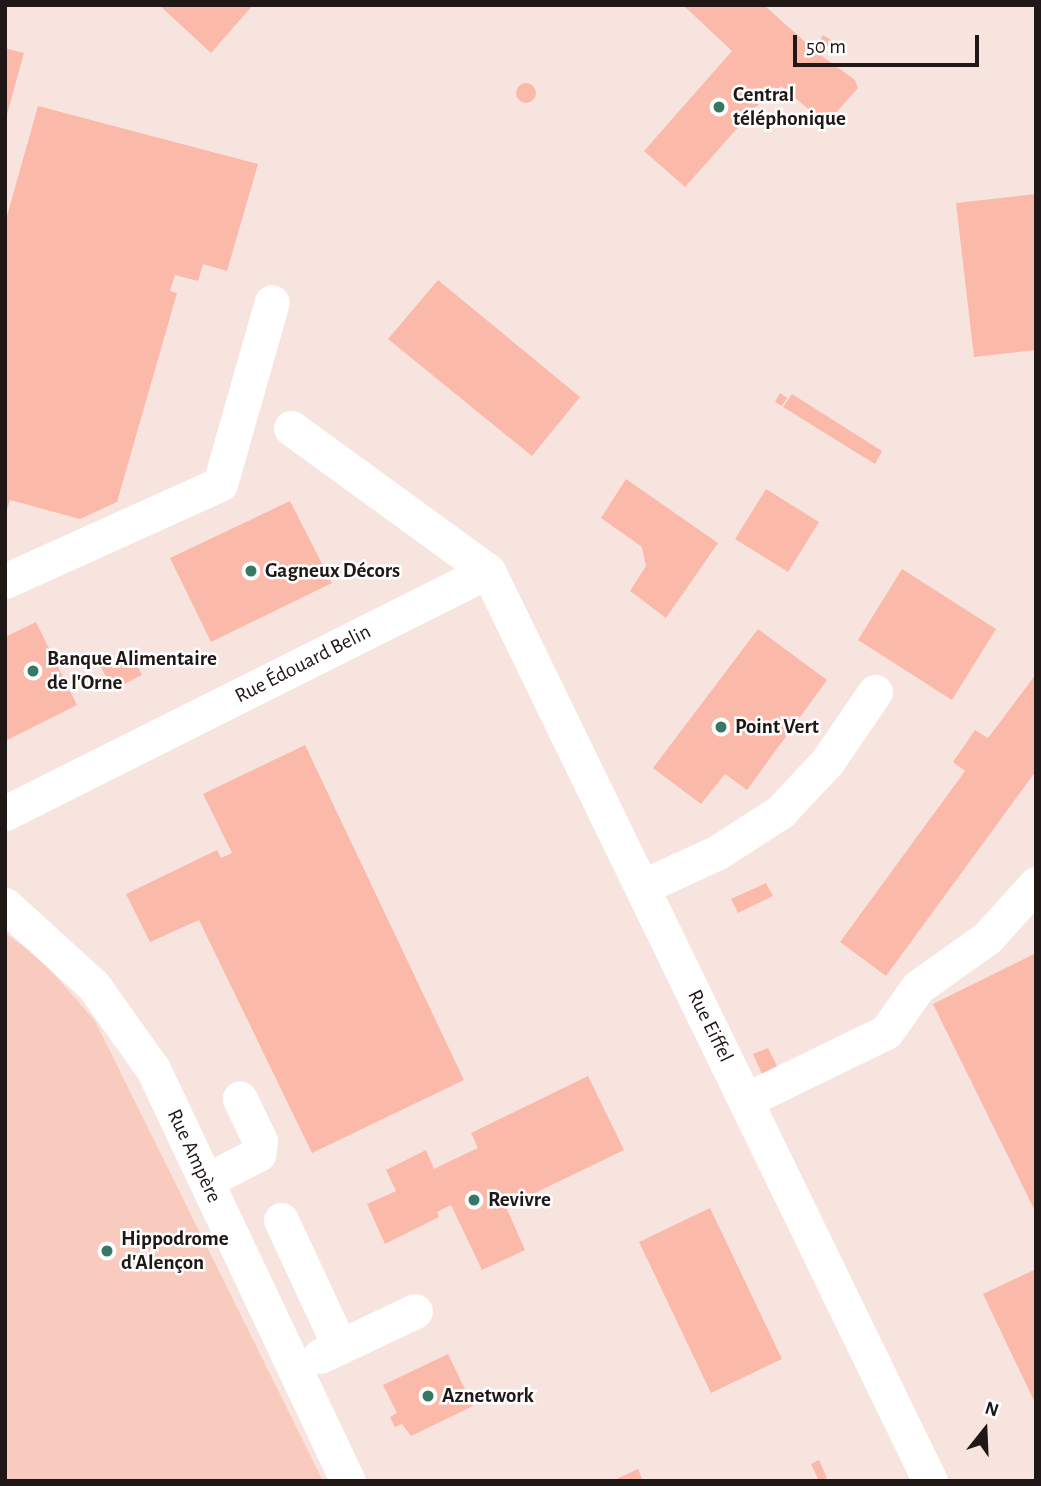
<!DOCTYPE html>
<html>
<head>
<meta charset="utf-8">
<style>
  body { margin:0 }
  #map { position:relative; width:1041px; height:1486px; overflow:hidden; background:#f8e4df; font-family:"Alegreya Sans",sans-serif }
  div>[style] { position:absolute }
  .green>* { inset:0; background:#f9cabe }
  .building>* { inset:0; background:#fbb9a9 }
  .round { border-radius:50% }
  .minor>* { height:35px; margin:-17.5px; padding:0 17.5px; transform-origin:17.5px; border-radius:17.5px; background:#fff }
  .dots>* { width:19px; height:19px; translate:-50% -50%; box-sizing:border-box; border:4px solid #fff; border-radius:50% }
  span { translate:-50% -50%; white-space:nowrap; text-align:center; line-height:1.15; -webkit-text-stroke:5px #fff; paint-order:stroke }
  .poi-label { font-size:21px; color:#1f1816; font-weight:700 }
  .left { translate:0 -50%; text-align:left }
  .street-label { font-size:21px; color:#1f1816 }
  .frame { position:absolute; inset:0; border:7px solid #1f1816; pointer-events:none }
  .north { position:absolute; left:950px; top:1395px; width:70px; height:70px; -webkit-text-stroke:5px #fff; paint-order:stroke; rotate:18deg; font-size:19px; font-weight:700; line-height:28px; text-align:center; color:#1f1816 }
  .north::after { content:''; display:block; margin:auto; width:24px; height:32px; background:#1f1816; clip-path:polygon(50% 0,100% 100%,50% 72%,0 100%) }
  .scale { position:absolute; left:793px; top:35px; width:186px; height:32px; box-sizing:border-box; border:4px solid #1f1816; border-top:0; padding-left:9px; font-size:21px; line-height:24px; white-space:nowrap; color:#1f1816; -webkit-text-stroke:5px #fff; paint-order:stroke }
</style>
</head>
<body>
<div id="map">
  <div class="green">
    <i style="clip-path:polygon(5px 933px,40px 958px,95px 1021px,323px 1481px,5px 1481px)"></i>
  </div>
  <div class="building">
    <i style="clip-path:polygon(159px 5px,253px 5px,211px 53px)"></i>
    <i style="clip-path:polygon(683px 5px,764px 5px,814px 50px,823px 35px,831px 40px,822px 56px,855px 80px,858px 88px,826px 124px,781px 86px,777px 90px,774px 87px,685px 187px,644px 151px,732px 51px)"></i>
    <i style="clip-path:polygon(5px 48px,24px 53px,6px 118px,5px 118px)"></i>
    <i class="round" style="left:516px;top:83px;width:20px;height:20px"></i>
    <i style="clip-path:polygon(38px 106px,258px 164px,227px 271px,203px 264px,198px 281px,175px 275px,170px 291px,177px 293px,117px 502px,80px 519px,10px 500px,5px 516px,5px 223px)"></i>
    <i style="clip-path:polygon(1036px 194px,1036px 350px,974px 357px,956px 203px)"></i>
    <i style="clip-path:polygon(438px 280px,580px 397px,532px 456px,388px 339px)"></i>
    <i style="clip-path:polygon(780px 393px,787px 398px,782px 406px,775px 402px)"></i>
    <i style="clip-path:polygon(792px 394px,882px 451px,875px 464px,783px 407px)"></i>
    <i style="clip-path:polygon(626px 479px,718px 543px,666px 618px,630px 591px,646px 566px,642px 547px,601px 518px)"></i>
    <i style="clip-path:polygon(766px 489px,819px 522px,788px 572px,735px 539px)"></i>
    <i style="clip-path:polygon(290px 501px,332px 583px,211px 642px,170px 558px)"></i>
    <i style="clip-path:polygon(902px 569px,996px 629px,952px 700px,858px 640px)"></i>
    <i style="clip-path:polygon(36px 622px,77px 705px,5px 741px,5px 637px)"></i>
    <i style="clip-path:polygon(758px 629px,827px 680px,747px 790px,725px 774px,701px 804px,653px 768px)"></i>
    <i style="clip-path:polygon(131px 653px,142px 675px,112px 690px,101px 667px)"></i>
    <i style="clip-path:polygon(1036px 674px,1036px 771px,886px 976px,840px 942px,965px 771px,953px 762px,975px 730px,988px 738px)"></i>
    <i style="clip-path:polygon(305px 745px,464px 1080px,312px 1153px,199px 920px,150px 942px,126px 894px,217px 850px,221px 858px,232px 853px,203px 794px)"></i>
    <i style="clip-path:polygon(766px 883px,773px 896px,738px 913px,731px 899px)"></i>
    <i style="clip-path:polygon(1036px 953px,1036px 1213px,933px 1004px)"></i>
    <i style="clip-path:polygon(768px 1048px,778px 1068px,762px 1074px,753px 1054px)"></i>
    <i style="clip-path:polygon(588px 1076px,624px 1150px,506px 1207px,525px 1250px,482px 1270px,451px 1205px,437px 1212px,439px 1217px,385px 1244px,367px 1204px,396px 1191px,386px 1170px,426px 1150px,434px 1169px,442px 1165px,478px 1148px,471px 1133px)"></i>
    <i style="clip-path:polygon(710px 1208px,782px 1359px,711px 1393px,639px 1242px)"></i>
    <i style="clip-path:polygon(1036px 1269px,1036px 1405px,983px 1294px)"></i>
    <i style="clip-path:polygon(448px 1354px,473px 1406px,411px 1436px,402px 1424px,395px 1427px,390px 1417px,397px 1413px,383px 1385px)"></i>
    <i style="clip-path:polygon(819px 1460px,827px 1478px,819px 1481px,811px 1464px)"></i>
    <i style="clip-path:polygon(638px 1469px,643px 1481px,612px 1481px)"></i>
  </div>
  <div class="minor">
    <i style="left:291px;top:428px;width:243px;rotate:36deg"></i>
    <i style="left:488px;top:571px;width:1012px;rotate:64.09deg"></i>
    <i style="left:5px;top:581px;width:236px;rotate:-24.3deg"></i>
    <i style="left:220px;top:484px;width:189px;rotate:-74.1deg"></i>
    <i style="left:5px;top:813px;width:540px;rotate:-26.61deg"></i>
    <i style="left:642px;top:887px;width:84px;rotate:-24.7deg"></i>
    <i style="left:718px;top:852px;width:74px;rotate:-32.8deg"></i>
    <i style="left:780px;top:812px;width:69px;rotate:-46.8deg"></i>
    <i style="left:827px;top:762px;width:85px;rotate:-55.6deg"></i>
    <i style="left:5px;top:905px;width:119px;rotate:42.3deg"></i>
    <i style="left:93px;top:985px;width:103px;rotate:54.5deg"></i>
    <i style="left:153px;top:1069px;width:456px;rotate:64.7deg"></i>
    <i style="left:746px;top:1100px;width:156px;rotate:-25.9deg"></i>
    <i style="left:886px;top:1032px;width:55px;rotate:-54.6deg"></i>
    <i style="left:918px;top:987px;width:85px;rotate:-35.4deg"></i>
    <i style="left:987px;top:938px;width:73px;rotate:-47.8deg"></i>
    <i style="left:206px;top:1181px;width:59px;rotate:-27.4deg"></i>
    <i style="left:258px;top:1154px;width:13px;rotate:-81deg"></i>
    <i style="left:260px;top:1141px;width:47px;rotate:-115.5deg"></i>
    <i style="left:281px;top:1220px;width:140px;rotate:65.1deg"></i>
    <i style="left:320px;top:1356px;width:105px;rotate:-25.3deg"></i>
  </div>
  <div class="dots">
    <i style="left:719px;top:107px;background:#387764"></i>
    <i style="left:251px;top:571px;background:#387764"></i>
    <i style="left:33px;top:671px;background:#387764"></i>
    <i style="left:721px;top:727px;background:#387764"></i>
    <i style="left:474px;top:1200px;background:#387764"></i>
    <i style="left:107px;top:1251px;background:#387764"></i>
    <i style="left:428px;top:1396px;background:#387764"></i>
  </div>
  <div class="poi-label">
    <span class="left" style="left:733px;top:107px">Central<br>téléphonique</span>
    <span class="left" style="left:265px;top:571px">Gagneux Décors</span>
    <span class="left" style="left:47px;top:671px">Banque Alimentaire<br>de l'Orne</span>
    <span class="left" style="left:735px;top:727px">Point Vert</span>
    <span class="left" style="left:488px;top:1200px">Revivre</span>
    <span class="left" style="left:121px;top:1251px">Hippodrome<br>d'Alençon</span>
    <span class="left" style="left:442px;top:1396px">Aznetwork</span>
  </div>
  <div class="street-label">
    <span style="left:303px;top:664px;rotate:-27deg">Rue Édouard Belin</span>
    <span style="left:710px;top:1026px;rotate:64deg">Rue Eiffel</span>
    <span style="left:194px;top:1156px;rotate:65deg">Rue Ampère</span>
  </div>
  <div class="frame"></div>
  <div class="north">N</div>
  <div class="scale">50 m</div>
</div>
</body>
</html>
